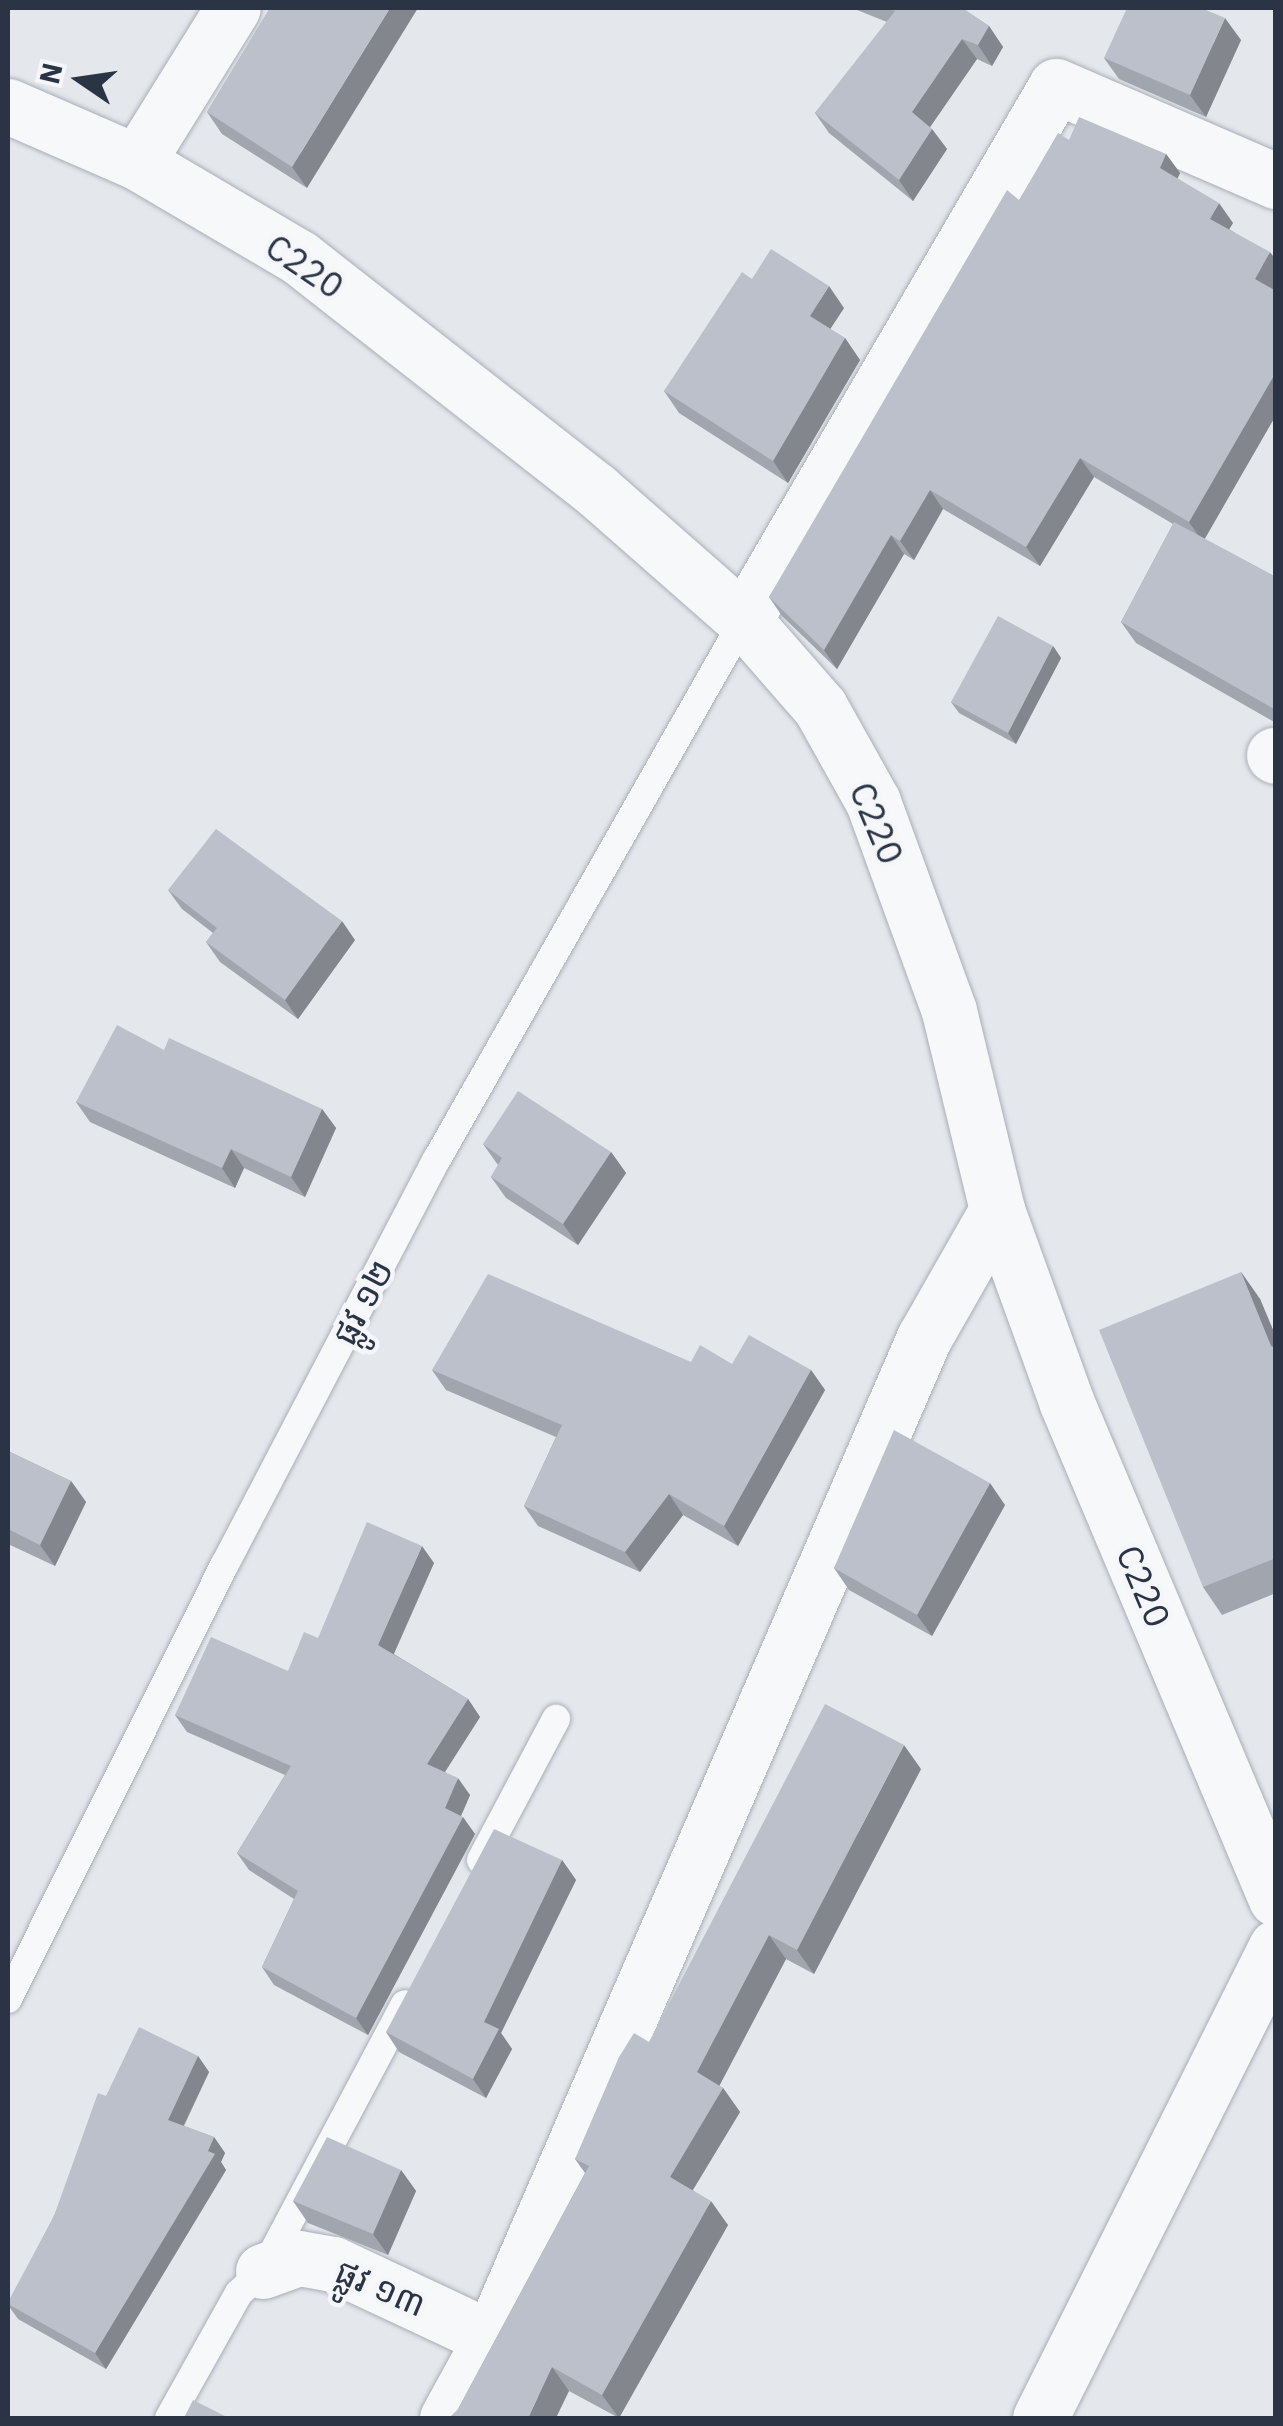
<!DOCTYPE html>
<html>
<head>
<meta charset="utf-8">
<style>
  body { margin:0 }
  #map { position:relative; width:1283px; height:2426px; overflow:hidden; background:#e4e7ec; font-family:"IBM Plex Sans","Noto Sans Khmer",sans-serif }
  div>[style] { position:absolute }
  .roads { filter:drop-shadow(0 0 2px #a9aeb7) drop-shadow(0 0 2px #a9aeb7) }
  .service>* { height:28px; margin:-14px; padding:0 14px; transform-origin:14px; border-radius:14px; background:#f7f8fa }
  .minor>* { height:55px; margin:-27.5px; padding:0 27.5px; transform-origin:27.5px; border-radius:27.5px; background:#f7f8fa }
  .wall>* { inset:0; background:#a1a5ae }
  .shaded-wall>* { inset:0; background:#83868d }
  .building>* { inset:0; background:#bbc0ca }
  span { translate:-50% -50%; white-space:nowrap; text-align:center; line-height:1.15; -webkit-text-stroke:9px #f4f6f9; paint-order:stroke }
  .street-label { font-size:35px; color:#2b3445 }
  .frame { position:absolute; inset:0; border:10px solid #2b3445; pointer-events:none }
  .north { position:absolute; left:30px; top:30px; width:100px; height:100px; -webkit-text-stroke:8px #f4f6f9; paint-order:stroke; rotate:283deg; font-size:28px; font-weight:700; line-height:40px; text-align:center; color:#2b3445 }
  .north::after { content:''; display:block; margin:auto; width:35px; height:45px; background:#2b3445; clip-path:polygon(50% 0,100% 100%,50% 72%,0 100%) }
</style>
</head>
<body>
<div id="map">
  <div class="roads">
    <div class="service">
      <i style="left:481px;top:1860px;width:160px;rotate:-62deg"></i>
      <i style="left:8px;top:1999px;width:486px;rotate:-63.5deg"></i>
      <i style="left:225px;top:1564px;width:457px;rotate:-62.4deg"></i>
      <i style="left:437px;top:1159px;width:620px;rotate:-60.34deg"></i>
      <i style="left:169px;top:2418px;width:143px;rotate:-60.8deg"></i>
      <i style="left:239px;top:2293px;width:33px;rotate:-43deg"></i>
      <i style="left:263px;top:2271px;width:302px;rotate:-62deg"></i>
    </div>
    <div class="minor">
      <i style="left:8px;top:106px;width:141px;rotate:23.5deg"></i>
      <i style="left:137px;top:162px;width:189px;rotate:30.5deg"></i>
      <i style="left:300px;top:258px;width:376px;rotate:38.1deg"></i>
      <i style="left:596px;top:490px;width:197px;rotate:41.3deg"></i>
      <i style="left:744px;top:620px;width:116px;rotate:48.9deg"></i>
      <i style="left:820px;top:707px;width:109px;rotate:60.8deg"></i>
      <i style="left:873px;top:802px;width:222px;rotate:70deg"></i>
      <i style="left:949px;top:1011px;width:205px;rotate:76.4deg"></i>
      <i style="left:997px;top:1210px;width:203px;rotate:70.1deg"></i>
      <i style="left:1066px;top:1401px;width:540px;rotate:67.14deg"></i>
      <i style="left:137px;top:162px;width:181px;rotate:-58.1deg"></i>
      <i style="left:744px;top:620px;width:618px;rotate:-59.7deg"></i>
      <i style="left:1056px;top:86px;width:240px;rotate:23.4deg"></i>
      <i style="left:1274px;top:755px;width:2px;rotate:27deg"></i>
      <i style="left:263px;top:2271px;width:38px;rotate:-20deg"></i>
      <i style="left:299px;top:2258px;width:35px;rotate:10deg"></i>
      <i style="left:333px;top:2264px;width:174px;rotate:25.1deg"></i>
      <i style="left:447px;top:2418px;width:91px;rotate:-61.2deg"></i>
      <i style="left:491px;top:2338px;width:1090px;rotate:-66.59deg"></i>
      <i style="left:924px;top:1338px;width:147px;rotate:-60.3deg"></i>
      <i style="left:1040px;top:2418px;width:527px;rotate:-63.39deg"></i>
    </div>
  </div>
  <div class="wall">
    <i style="clip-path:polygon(270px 8px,307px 188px,222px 134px,207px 112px)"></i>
    <i style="clip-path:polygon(852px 8px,962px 8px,989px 26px,1003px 47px,992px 66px,977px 59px,930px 127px,947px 149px,913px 201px,829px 133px,815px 113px,887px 22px)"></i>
    <i style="clip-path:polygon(1241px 40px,1206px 117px,1119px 79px,1104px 58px)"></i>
    <i style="clip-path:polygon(1069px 140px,1166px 154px,1180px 173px,1177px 179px,1233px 223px,1229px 229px,1276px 260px,1276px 287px,1274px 290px,1276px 291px,1276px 415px,1204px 539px,1276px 577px,1276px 723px,1136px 643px,1121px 622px,1173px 524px,1094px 477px,1040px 566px,943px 509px,914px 560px,904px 554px,837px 669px,782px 616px,769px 597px,1019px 200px)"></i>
    <i style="clip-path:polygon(752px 279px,844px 308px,830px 329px,845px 338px,860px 360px,788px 483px,679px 413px,664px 391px)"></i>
    <i style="clip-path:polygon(1053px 646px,1061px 658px,1016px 744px,959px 713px,951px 702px)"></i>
    <i style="clip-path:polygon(168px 890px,355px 940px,298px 1019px,220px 962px,206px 942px,213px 933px,182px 909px)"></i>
    <i style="clip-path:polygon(164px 1050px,322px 1109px,336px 1128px,305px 1197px,244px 1168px,235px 1188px,90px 1122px,76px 1102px)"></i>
    <i style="clip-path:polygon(483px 1144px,611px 1152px,626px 1173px,578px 1245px,506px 1198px,491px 1177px,498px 1165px)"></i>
    <i style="clip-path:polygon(1241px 1272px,1260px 1299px,1276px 1337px,1276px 1593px,1222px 1615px,1203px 1587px)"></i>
    <i style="clip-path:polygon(691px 1362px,811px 1370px,825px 1390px,738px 1546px,683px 1515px,640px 1572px,538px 1526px,524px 1506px,556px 1437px,446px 1390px,432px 1370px)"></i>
    <i style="clip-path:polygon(8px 1451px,71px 1481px,86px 1502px,55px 1566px,8px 1544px)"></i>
    <i style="clip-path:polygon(1005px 1505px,932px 1636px,849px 1590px,834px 1568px)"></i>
    <i style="clip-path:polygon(434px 1563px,394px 1654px,468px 1699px,480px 1717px,445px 1772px,470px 1795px,461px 1816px,475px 1834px,368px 2035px,274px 1985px,262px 1967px,294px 1899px,249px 1870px,237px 1853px,285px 1775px,187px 1732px,175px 1715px,288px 1671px,318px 1638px)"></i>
    <i style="clip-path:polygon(921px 1769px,814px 1974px,786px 1959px,719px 2086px,723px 2088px,740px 2112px,693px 2190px,728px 2225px,619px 2418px,569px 2391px,458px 2409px,585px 2173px,575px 2159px,649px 2042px)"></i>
    <i style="clip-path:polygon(562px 1860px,576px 1880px,501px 2033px,512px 2049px,486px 2098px,399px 2052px,386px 2032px)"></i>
    <i style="clip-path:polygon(198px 2056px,209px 2072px,184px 2126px,214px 2137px,225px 2153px,221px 2162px,226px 2170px,106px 2369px,18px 2319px,8px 2305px,54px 2216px,106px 2096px)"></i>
    <i style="clip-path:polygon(401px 2170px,416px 2191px,388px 2255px,308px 2223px,293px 2201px)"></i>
  </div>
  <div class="shaded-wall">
    <i style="clip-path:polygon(390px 8px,418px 8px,307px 188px,292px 167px)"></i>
    <i style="clip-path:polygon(1225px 18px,1241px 40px,1206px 117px,1190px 95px)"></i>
    <i style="clip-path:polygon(989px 26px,1003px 47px,992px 66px,978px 45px)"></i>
    <i style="clip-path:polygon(962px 39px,977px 59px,926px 133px,912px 112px)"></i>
    <i style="clip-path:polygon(932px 129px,947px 149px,913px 201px,899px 180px)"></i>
    <i style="clip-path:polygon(1166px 154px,1180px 173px,1173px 188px,1160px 168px)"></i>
    <i style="clip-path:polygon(1219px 203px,1233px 223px,1224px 238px,1210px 219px)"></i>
    <i style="clip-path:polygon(1270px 252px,1276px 260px,1276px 287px,1269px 299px,1255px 279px)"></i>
    <i style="clip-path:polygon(829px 286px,844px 308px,825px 337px,810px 316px)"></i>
    <i style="clip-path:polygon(845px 338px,860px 360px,788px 483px,773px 461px)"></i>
    <i style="clip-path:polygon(1276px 372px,1276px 415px,1203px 542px,1189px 522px)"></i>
    <i style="clip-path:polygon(1080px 458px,1094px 477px,1040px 566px,1026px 547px)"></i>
    <i style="clip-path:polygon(930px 490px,943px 509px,914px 560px,900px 541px)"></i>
    <i style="clip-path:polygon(891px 535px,904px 554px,837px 669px,824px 650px)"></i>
    <i style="clip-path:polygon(1053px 646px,1061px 658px,1016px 744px,1008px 733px)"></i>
    <i style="clip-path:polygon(342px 921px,355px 940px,298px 1019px,285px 1000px)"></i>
    <i style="clip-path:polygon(322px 1109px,336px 1128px,305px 1197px,291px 1177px)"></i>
    <i style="clip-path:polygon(231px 1149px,244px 1168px,235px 1188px,222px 1168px)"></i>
    <i style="clip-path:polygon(611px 1152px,626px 1173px,578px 1245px,563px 1224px)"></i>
    <i style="clip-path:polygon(1241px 1272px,1260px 1299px,1276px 1337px,1276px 1353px,1271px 1346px)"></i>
    <i style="clip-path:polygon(811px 1370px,825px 1390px,738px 1546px,724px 1526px)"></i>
    <i style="clip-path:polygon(71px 1481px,86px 1502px,55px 1566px,40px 1545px)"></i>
    <i style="clip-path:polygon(990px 1483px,1005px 1505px,932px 1636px,917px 1615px)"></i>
    <i style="clip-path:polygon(669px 1494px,683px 1515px,640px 1572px,625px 1552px)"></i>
    <i style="clip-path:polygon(422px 1546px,434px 1563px,390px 1662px,378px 1645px)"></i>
    <i style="clip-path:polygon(468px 1699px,480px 1717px,439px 1781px,427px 1764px)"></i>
    <i style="clip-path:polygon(904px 1745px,921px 1769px,814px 1974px,797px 1950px)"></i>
    <i style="clip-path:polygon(458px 1778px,470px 1795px,457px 1825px,445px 1808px)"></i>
    <i style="clip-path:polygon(463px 1817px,475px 1834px,368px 2035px,356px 2018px)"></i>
    <i style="clip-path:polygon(562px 1860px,576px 1880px,501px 2033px,512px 2049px,486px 2098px,473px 2079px,484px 2022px)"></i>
    <i style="clip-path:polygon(769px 1935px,786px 1959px,714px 2096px,697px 2072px)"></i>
    <i style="clip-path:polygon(198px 2056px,209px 2072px,179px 2135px,168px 2120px)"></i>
    <i style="clip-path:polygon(723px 2088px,740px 2112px,686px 2201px,670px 2177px)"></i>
    <i style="clip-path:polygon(214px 2137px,225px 2153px,221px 2162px,226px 2170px,106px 2369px,95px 2353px,208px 2151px)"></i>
    <i style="clip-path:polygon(401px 2170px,416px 2191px,388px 2255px,373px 2234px)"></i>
    <i style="clip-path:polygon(711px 2201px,728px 2225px,619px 2418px,602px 2395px)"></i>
    <i style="clip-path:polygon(552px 2367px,569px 2391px,556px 2418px,528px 2418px)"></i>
  </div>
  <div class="building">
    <i style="clip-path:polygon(270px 8px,390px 8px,292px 167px,207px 112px)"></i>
    <i style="clip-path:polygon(887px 8px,962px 8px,989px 26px,978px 45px,962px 39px,912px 112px,932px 129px,899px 180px,815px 113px,895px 11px)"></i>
    <i style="clip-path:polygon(1127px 8px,1201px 8px,1225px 18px,1190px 95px,1104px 58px)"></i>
    <i style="clip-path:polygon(1079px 117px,1166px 154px,1160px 168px,1219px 203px,1210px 219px,1270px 252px,1255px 279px,1276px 291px,1276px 372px,1189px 522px,1080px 458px,1026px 547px,930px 490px,900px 541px,891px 535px,824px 650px,769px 597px,1007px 190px,1019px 200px,1058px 133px,1069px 140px)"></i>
    <i style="clip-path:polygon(771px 249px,829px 286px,810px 316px,845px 338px,773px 461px,664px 391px,742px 272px,752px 279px)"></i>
    <i style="clip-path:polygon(1174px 522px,1276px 577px,1276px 710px,1121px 622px)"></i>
    <i style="clip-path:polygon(998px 616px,1053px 646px,1008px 733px,951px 702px)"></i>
    <i style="clip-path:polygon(216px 829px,342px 921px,285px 1000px,206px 942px,217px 928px,168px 890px)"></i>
    <i style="clip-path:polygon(117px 1025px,164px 1050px,169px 1038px,322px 1109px,291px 1177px,231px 1149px,222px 1168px,76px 1102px)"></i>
    <i style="clip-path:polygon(518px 1091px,611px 1152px,563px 1224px,491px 1177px,502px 1158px,483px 1144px)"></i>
    <i style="clip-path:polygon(1241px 1272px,1271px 1346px,1276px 1348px,1276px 1558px,1203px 1587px,1099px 1330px)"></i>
    <i style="clip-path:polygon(488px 1274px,691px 1362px,700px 1345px,732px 1364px,749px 1335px,811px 1370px,724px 1526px,669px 1494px,625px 1552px,524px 1506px,562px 1425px,432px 1370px)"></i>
    <i style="clip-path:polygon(894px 1430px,990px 1483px,917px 1615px,834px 1568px)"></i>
    <i style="clip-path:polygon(8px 1451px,71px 1481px,40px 1545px,8px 1529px)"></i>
    <i style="clip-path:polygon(367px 1522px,422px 1546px,378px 1645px,468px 1699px,427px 1764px,458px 1778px,445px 1808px,463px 1817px,356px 2018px,262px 1967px,298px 1891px,237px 1853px,291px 1766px,175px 1715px,211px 1637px,288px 1671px,304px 1632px,318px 1638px)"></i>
    <i style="clip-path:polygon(825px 1704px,904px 1745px,797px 1950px,769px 1935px,697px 2072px,723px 2088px,670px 2177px,711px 2201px,602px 2395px,552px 2367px,528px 2418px,449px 2418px,458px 2409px,589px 2166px,575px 2159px,619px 2057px,634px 2033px,649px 2042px)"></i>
    <i style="clip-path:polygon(494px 1829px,562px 1860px,484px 2022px,499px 2029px,473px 2079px,386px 2032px)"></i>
    <i style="clip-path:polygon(139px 2027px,198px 2056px,168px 2120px,214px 2137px,208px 2151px,215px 2154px,95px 2353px,8px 2304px,8px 2302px,54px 2216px,98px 2093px,106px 2096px)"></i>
    <i style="clip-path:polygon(327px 2137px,401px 2170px,373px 2234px,293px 2201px)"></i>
    <i style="clip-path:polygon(193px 2400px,229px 2418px,184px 2418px)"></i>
  </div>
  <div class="street-label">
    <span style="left:305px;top:266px;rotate:34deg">C220</span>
    <span style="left:877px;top:823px;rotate:67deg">C220</span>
    <span style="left:362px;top:1302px;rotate:-62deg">ផ្លូវ ១២</span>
    <span style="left:1144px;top:1586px;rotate:67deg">C220</span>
    <span style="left:381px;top:2287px;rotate:23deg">ផ្លូវ ១៣</span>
  </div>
  <div class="frame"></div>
  <div class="north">N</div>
</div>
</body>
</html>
